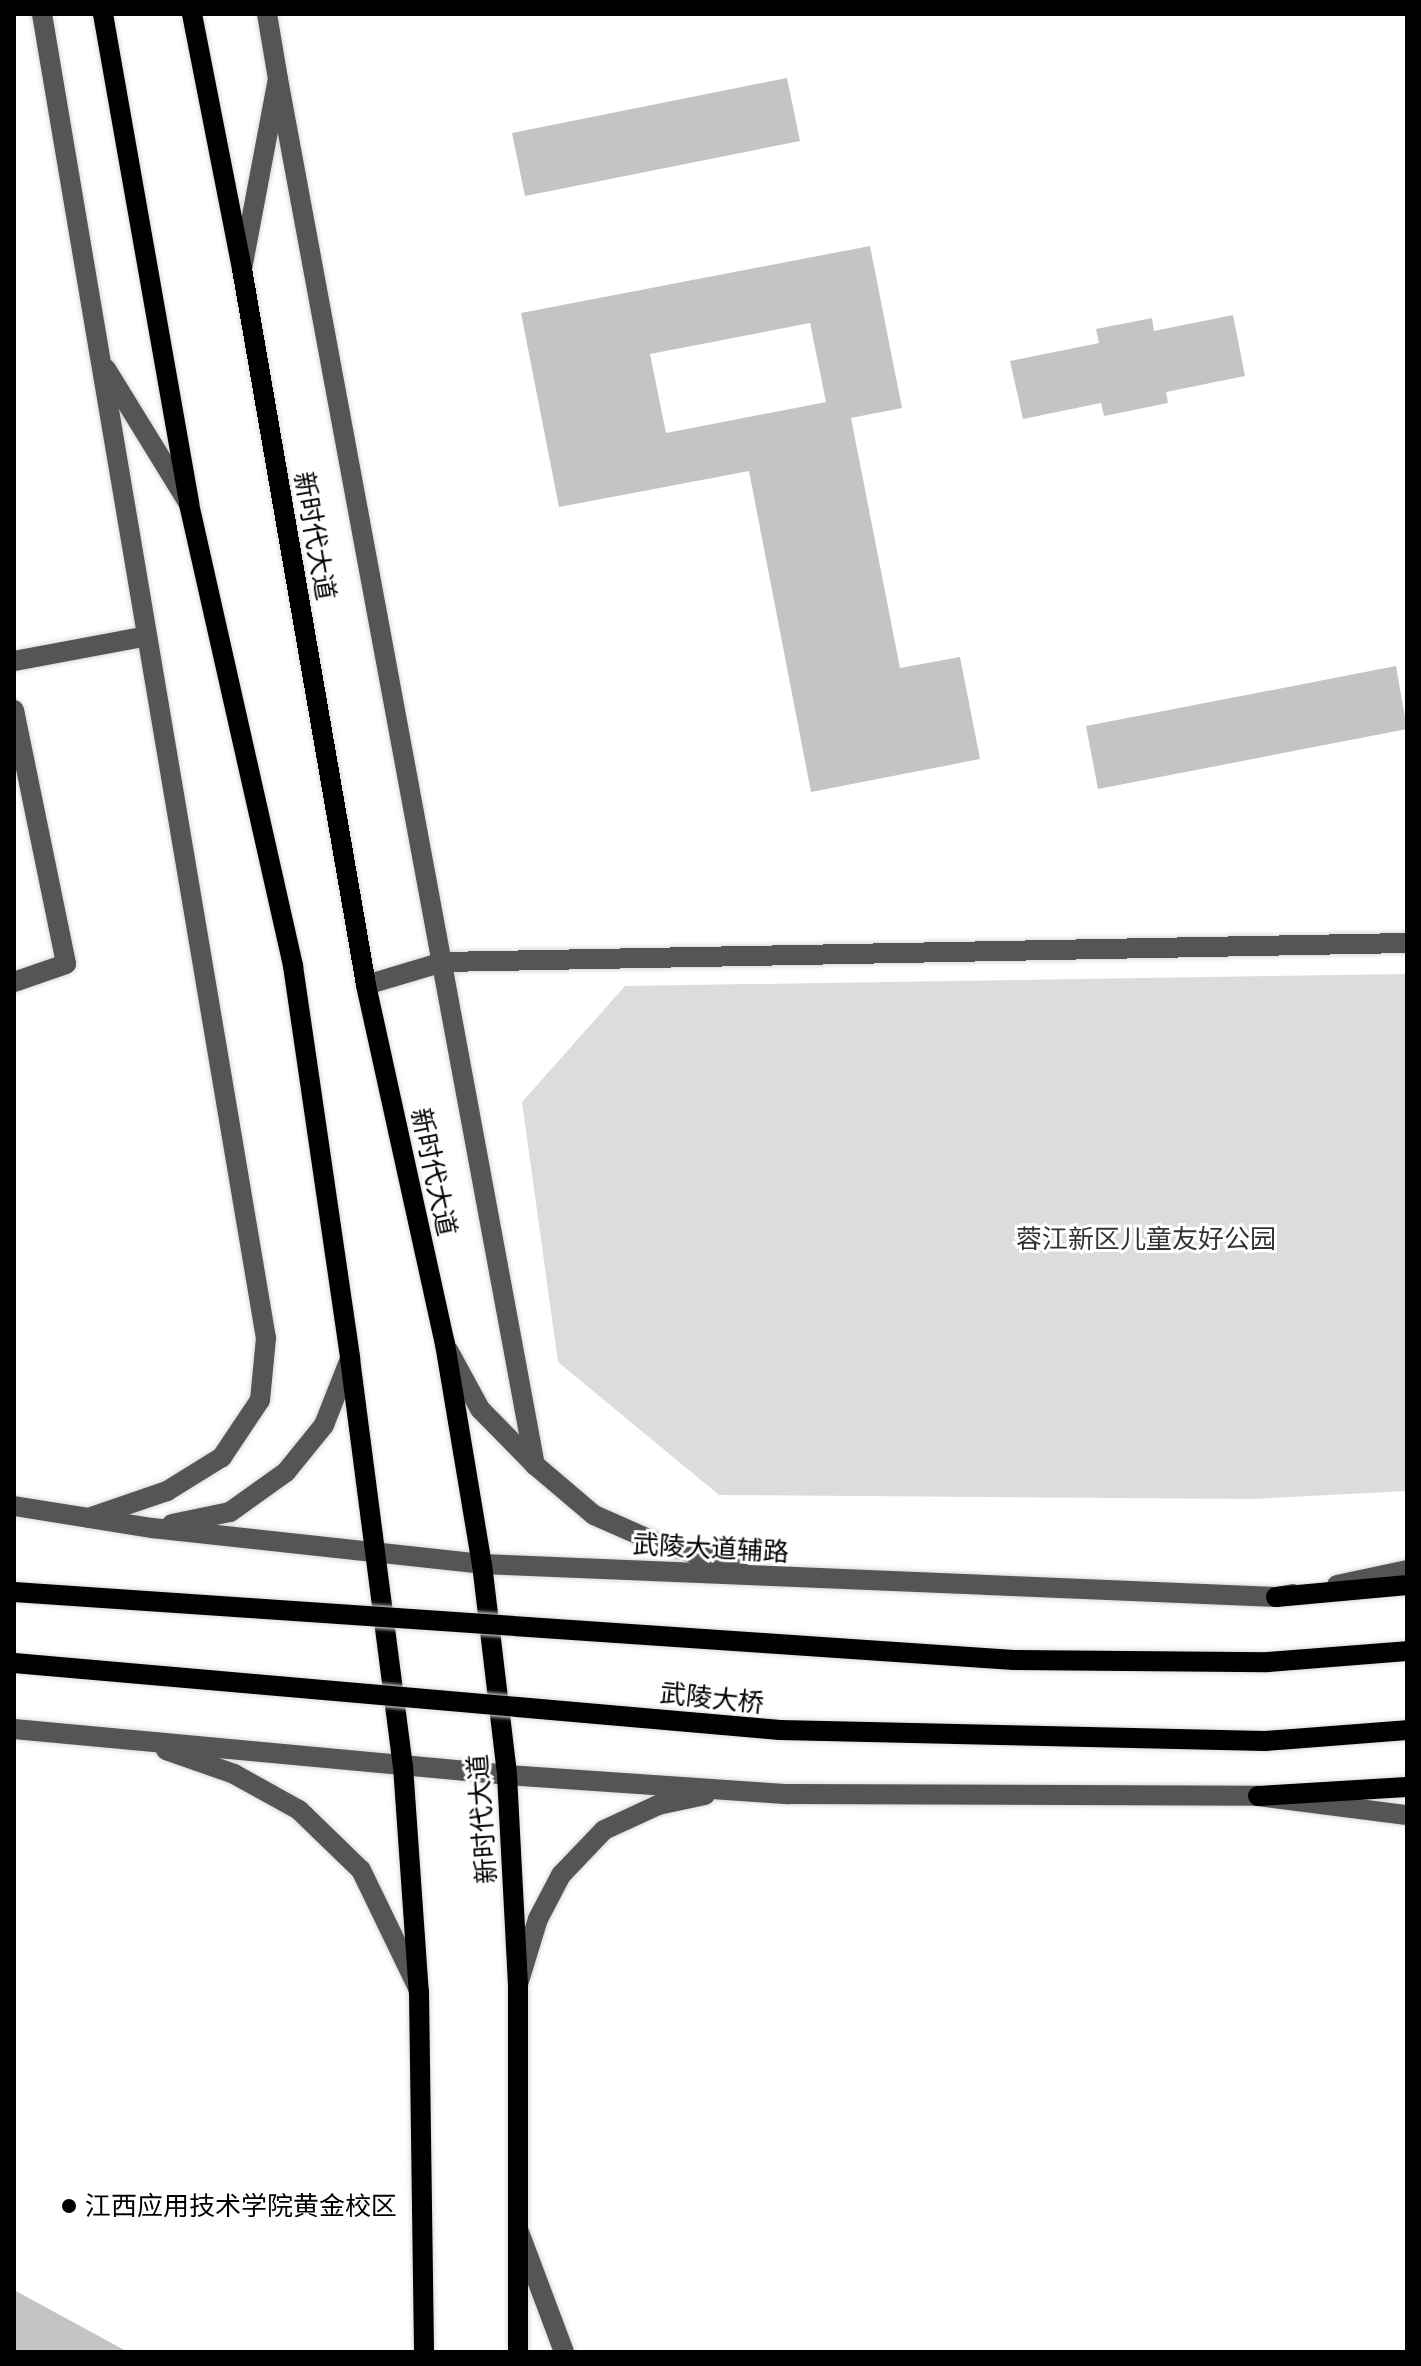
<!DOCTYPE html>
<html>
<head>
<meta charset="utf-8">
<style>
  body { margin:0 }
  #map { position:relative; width:1421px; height:2366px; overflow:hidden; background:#fff; font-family:Lato,"Noto Sans SC",sans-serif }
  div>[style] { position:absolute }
  .green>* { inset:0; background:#dcdcdc }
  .building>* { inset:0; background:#c4c4c4 }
  .roads { filter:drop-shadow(0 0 2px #dbdbdb) drop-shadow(0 0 2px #dbdbdb) }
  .minor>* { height:20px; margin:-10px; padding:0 10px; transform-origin:10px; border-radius:10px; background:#555 }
  .major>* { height:20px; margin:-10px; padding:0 10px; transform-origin:10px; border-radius:10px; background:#000 }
  .bridges { filter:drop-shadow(0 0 2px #dbdbdb) drop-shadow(0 0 2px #dbdbdb) }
  .major-bridge>* { height:20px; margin:-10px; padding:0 10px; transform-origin:10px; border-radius:10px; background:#000 }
  .dots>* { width:22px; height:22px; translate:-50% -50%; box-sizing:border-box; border:4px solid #fff; border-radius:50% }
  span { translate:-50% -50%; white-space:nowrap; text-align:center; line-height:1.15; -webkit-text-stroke:6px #fff; paint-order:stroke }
  .street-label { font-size:26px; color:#000 }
  .park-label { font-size:26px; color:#333 }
  .poi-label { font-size:26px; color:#000 }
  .left { translate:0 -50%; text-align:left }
  .frame { position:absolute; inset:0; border:16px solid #000; pointer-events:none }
</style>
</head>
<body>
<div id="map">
  <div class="green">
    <i style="clip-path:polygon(1407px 974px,1407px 1491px,1253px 1499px,719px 1495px,558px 1362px,522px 1102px,625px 986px)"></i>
  </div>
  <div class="building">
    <i style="clip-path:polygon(787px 78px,800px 141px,525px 196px,512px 133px)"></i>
    <i style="clip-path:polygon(evenodd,870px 246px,902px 408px,851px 418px,900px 668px,960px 657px,980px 759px,811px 792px,749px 471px,559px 507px,521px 313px,870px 246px,810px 323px,826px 402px,666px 433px,650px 354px,810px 323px)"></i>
    <i style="clip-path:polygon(1233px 315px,1245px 376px,1166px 392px,1168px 403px,1104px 416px,1101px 403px,1023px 419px,1010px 361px,1099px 343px,1096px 329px,1152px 318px,1154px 331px)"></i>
    <i style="clip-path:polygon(1396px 666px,1407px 729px,1098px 789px,1086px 726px)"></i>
    <i style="clip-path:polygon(14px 2290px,128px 2352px,14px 2352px)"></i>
  </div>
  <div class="roads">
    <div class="minor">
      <i style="left:42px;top:14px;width:1343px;rotate:80.4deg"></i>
      <i style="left:266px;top:1338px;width:62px;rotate:95.5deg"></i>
      <i style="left:260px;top:1400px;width:69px;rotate:123.7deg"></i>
      <i style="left:222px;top:1457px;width:65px;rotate:148.3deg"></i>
      <i style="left:167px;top:1491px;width:83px;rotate:161.1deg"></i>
      <i style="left:278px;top:79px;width:1410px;rotate:79.5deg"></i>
      <i style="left:242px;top:269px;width:193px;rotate:-79.3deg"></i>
      <i style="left:278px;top:79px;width:66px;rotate:-99.6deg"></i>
      <i style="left:106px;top:369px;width:158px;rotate:58.4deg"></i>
      <i style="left:14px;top:661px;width:135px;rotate:-10.6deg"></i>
      <i style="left:14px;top:710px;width:259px;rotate:78.4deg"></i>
      <i style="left:66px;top:964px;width:55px;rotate:160.9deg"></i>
      <i style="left:366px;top:985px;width:80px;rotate:-16.6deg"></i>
      <i style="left:443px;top:962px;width:964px;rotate:-1.13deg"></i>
      <i style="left:448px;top:1350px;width:67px;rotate:61.5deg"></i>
      <i style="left:480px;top:1409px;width:78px;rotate:45.5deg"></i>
      <i style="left:535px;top:1465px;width:77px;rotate:40.3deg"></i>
      <i style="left:594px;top:1515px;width:64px;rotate:23.8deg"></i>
      <i style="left:653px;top:1541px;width:89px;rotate:17deg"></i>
      <i style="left:14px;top:1506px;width:140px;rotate:9.1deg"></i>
      <i style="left:152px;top:1528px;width:332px;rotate:6.2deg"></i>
      <i style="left:482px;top:1564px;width:795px;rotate:2.38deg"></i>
      <i style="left:1276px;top:1597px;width:17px;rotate:-10deg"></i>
      <i style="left:172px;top:1524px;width:59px;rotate:-11.7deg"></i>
      <i style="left:230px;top:1512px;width:69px;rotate:-35.5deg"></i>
      <i style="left:286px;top:1472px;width:60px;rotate:-51deg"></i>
      <i style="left:324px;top:1425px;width:71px;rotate:-68.5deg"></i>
      <i style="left:1337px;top:1585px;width:72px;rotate:-12.1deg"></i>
      <i style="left:14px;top:1729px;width:495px;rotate:5.3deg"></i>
      <i style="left:507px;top:1775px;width:282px;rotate:3.9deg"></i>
      <i style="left:788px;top:1794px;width:470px;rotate:0.2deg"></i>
      <i style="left:1258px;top:1796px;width:150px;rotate:7.3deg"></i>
      <i style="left:166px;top:1750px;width:72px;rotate:19.4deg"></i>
      <i style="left:234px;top:1774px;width:74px;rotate:29deg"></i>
      <i style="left:299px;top:1810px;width:86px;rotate:44.1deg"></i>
      <i style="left:361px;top:1870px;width:131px;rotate:64.2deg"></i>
      <i style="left:519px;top:1981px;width:65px;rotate:-73deg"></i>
      <i style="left:538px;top:1919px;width:50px;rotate:-62.4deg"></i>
      <i style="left:561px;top:1875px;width:62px;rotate:-46.3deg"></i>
      <i style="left:604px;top:1830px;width:60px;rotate:-24.8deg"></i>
      <i style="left:658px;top:1805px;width:48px;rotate:-12deg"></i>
      <i style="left:519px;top:2232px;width:128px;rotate:69.4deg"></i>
    </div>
    <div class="major">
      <i style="left:103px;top:14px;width:497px;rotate:80deg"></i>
      <i style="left:189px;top:504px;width:474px;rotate:77.3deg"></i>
      <i style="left:293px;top:966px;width:397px;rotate:81.7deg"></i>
      <i style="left:350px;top:1359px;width:410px;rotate:82.6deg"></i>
      <i style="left:403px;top:1766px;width:227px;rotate:86deg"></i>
      <i style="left:419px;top:1992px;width:360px;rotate:89.2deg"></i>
      <i style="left:192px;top:14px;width:260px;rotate:78.9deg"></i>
      <i style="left:242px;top:269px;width:727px;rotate:80.17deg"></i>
      <i style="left:366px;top:985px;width:368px;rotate:77.6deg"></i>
      <i style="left:445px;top:1344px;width:223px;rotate:80.5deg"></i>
      <i style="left:482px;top:1564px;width:212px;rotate:83.2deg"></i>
      <i style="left:507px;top:1775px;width:210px;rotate:87deg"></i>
      <i style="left:518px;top:1985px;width:367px;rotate:90deg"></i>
      <i style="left:1276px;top:1597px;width:132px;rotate:-5.2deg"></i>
      <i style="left:1258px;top:1796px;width:149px;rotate:-3.5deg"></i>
    </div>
  </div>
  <div class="bridges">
    <div class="major-bridge">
      <i style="left:14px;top:1592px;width:1002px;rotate:3.89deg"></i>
      <i style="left:1014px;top:1660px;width:254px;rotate:0.5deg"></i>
      <i style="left:1268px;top:1662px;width:139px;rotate:-4.5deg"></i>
      <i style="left:14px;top:1663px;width:769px;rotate:5deg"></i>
      <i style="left:780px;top:1730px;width:485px;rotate:1.3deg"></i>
      <i style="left:1265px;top:1741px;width:142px;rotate:-4.4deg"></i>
    </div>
  </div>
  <div class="dots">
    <i style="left:69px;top:2206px;background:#000"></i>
  </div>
  <div class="street-label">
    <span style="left:315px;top:536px;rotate:80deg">新时代大道</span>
    <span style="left:434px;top:1172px;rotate:78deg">新时代大道</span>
    <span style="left:711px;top:1548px;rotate:3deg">武陵大道辅路</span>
    <span style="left:712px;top:1698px;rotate:6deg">武陵大桥</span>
    <span style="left:482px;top:1819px;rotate:-94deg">新时代大道</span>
  </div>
  <div class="park-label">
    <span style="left:1146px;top:1239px">蓉江新区儿童友好公园</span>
  </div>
  <div class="poi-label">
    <span class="left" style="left:85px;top:2206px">江西应用技术学院黄金校区</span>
  </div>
  <div class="frame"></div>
</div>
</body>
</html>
